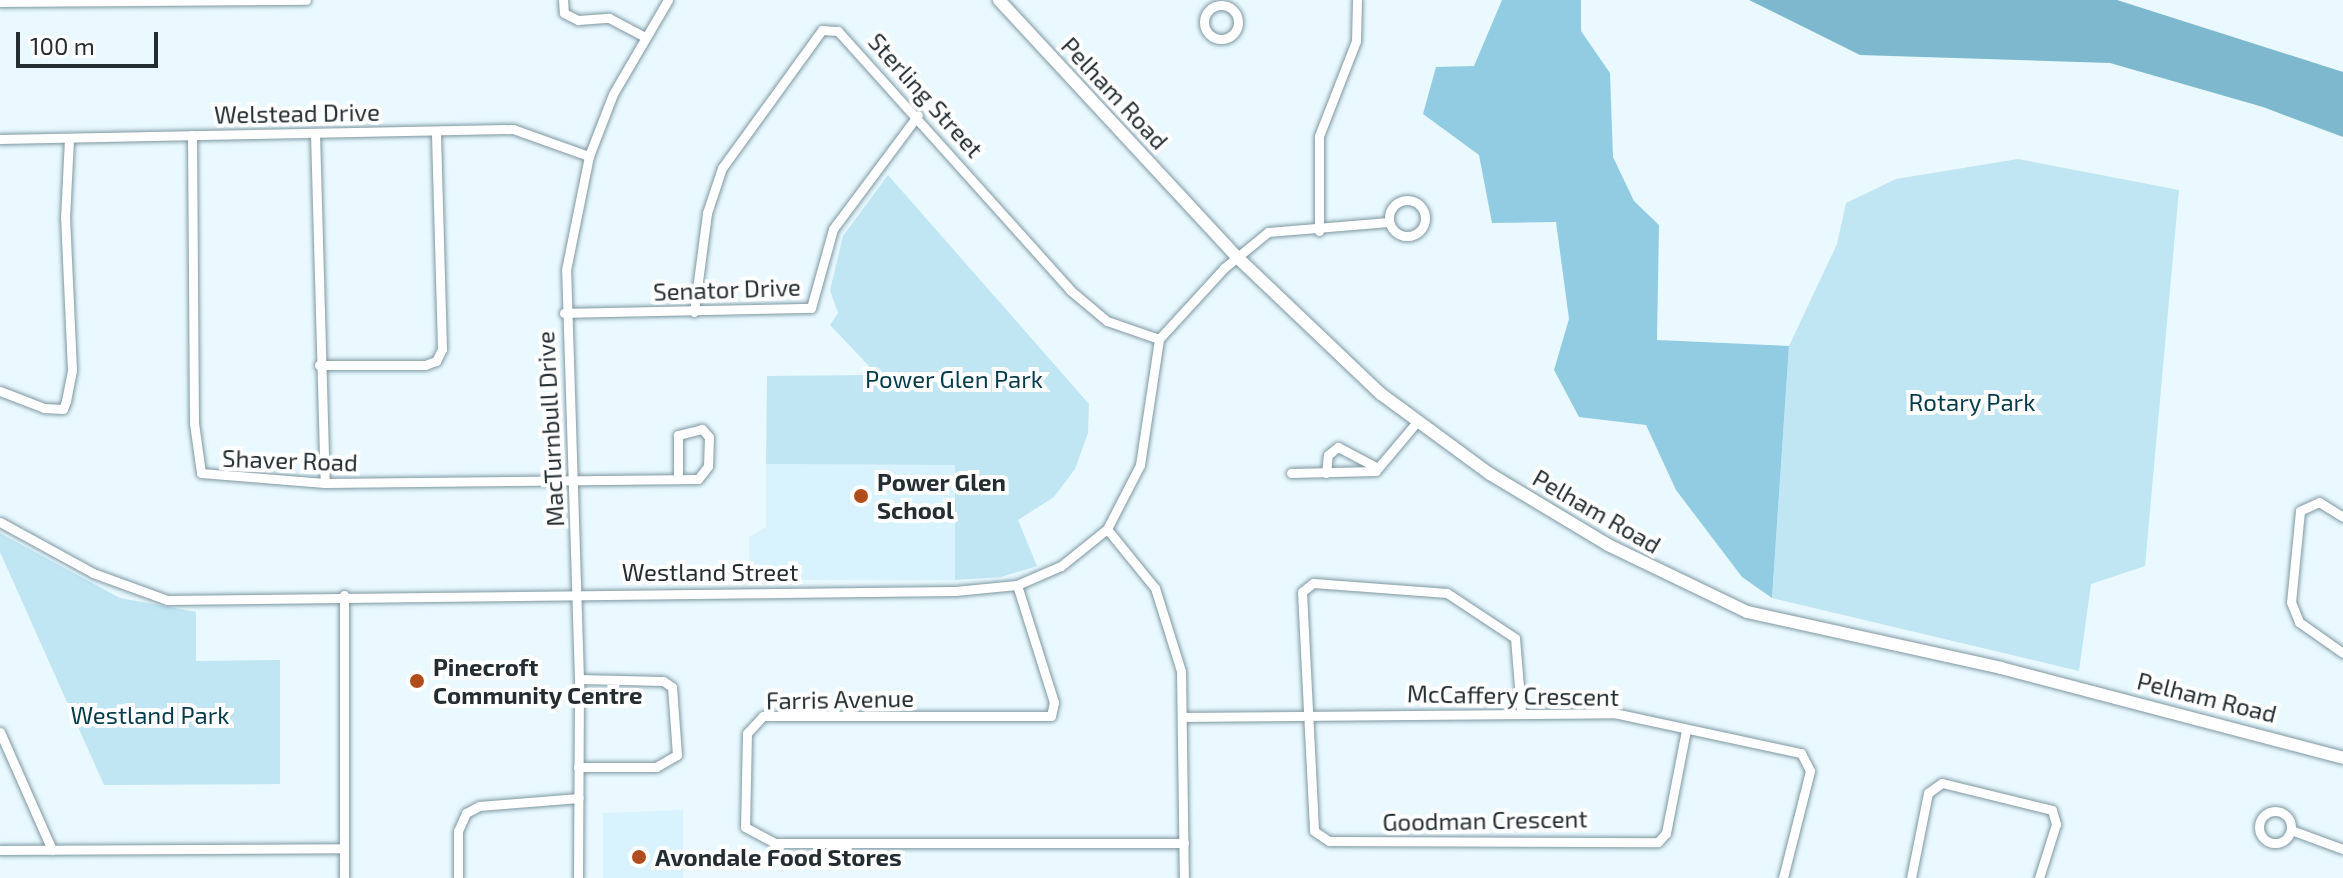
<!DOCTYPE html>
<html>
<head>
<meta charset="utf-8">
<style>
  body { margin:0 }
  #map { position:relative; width:2343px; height:878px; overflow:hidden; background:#e9f9ff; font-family:"Exo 2",sans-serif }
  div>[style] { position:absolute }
  .built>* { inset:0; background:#d8f3fe }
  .green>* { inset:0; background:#c0e5f3 }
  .forest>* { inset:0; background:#92cce2 }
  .water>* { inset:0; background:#7eb8ce }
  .roads { filter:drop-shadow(0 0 2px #7f97a1) drop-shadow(0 0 2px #7f97a1) }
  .street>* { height:9px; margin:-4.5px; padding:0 4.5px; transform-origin:4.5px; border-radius:4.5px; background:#fff }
  .street>.ring { margin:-4.5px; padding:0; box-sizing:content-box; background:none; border:9px solid #fff; border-radius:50% }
  .secondary>* { height:12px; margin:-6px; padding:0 6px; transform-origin:6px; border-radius:6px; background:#fff }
  .dots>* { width:22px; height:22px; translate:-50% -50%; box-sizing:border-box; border:4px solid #fff; border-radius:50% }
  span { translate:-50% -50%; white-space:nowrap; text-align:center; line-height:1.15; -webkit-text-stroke:8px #fff; paint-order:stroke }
  .street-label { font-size:24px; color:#242e32 }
  .park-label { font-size:24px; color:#043b4a }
  .poi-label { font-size:24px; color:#242e32; font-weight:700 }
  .left { translate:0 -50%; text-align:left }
  .scale { position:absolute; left:16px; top:32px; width:142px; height:36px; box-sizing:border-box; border:4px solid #242e32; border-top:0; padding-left:10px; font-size:24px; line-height:28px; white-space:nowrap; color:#242e32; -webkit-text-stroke:6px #fff; paint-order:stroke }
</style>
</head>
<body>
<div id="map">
  <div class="built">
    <i style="clip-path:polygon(766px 464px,955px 465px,955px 580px,750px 580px,749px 537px,766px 527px)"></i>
    <i style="clip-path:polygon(683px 810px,683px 878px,603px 878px,603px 813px)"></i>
  </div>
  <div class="green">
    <i style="clip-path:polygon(2018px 159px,2179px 190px,2145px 566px,2091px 584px,2079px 671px,1772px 598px,1789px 346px,1837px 244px,1846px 203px,1896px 179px)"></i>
    <i style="clip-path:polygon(888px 175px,1089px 404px,1088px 433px,1075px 469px,1054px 497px,1018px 520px,1037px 566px,1001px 577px,955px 580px,955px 465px,766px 464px,767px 376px,869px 375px,869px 366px,830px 325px,838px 313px,830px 290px,843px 236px)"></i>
    <i style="clip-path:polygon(0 533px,120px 598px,196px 612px,196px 661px,280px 660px,280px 784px,104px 785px,0 552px)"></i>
  </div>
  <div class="forest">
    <i style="clip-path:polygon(1502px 0,1581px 0,1581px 31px,1610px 73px,1613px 157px,1634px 201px,1659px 225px,1657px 340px,1789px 346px,1772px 598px,1742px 577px,1676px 490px,1646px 425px,1579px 417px,1554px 370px,1569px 319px,1556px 222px,1492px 223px,1479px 155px,1423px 114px,1436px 67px,1474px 66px)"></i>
  </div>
  <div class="water">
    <i style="clip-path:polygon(1749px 0,2117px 0,2343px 72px,2343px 137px,2263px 107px,2110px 63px,1860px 55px)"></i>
  </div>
  <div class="roads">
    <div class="street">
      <i style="left:563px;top:0;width:13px;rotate:86deg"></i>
      <i style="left:564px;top:13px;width:16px;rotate:27deg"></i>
      <i style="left:578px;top:20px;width:31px;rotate:-4deg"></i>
      <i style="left:609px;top:18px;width:41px;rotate:27.8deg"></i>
      <i style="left:0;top:2px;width:306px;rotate:-0.4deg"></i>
      <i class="ring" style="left:1204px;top:5px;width:25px;height:25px"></i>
      <i style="left:315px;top:133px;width:350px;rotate:88.4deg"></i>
      <i style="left:192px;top:135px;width:288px;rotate:89.6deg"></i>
      <i style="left:194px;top:423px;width:50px;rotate:82deg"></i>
      <i style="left:201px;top:473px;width:124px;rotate:4.6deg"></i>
      <i style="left:325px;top:483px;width:373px;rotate:-0.6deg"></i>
      <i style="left:698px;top:479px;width:16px;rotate:-52deg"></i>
      <i style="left:708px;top:466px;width:29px;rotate:-88deg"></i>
      <i style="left:709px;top:437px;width:11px;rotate:-131deg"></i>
      <i style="left:702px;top:429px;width:25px;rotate:166deg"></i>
      <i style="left:678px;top:435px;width:44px;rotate:90deg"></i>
      <i style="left:0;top:139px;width:513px;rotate:-1.12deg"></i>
      <i style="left:513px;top:129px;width:81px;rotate:19.6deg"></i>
      <i class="ring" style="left:1389px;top:200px;width:27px;height:27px"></i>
      <i style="left:1319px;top:231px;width:95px;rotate:-90deg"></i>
      <i style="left:1319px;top:136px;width:102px;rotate:-68.7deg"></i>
      <i style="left:1356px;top:41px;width:41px;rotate:-88.6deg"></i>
      <i style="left:694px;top:312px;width:100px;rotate:-82.5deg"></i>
      <i style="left:707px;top:213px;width:47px;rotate:-71.6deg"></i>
      <i style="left:722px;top:168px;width:170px;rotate:-54.1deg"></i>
      <i style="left:822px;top:30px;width:16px;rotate:4deg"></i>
      <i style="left:838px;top:31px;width:348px;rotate:48.1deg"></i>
      <i style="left:1070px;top:290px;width:48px;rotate:40deg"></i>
      <i style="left:1107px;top:321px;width:55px;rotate:19.1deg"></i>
      <i style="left:564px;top:313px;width:247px;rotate:-1.2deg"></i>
      <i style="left:811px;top:308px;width:82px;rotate:-74.4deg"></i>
      <i style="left:833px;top:229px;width:142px;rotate:-53.3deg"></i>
      <i style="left:319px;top:365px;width:106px"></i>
      <i style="left:425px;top:365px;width:12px;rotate:-20deg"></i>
      <i style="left:436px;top:361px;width:13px;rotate:-63deg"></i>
      <i style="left:442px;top:349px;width:218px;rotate:-91.6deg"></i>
      <i style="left:0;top:391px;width:47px;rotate:21.1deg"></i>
      <i style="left:44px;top:408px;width:19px;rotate:3deg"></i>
      <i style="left:63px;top:409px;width:9px;rotate:-69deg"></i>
      <i style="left:66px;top:401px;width:32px;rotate:-79deg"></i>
      <i style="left:72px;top:370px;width:152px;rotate:-92.6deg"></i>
      <i style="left:65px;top:218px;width:80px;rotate:-87.1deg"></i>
      <i style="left:1291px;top:473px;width:85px;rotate:-1.3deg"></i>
      <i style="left:1326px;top:473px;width:18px;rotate:-84deg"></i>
      <i style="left:1328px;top:455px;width:13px;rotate:-39deg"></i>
      <i style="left:1338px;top:447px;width:45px;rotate:27.7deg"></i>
      <i style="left:1378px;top:468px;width:59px;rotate:-49.8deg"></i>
      <i style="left:2343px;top:517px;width:28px;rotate:-148deg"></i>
      <i style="left:2319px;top:502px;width:21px;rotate:155deg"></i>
      <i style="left:2300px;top:511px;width:91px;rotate:95.6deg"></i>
      <i style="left:2291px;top:602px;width:22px;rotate:68deg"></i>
      <i style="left:2299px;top:622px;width:54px;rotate:35.2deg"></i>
      <i style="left:0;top:522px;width:106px;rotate:28.7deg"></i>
      <i style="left:93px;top:573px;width:79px;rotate:20deg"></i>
      <i style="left:167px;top:600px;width:788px;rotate:-0.65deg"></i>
      <i style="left:955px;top:591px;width:62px;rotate:-5.5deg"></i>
      <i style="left:1017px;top:585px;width:48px;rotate:-23.4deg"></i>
      <i style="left:1061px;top:566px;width:59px;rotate:-38.8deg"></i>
      <i style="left:1107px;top:529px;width:72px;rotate:-62.7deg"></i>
      <i style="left:1140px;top:465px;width:127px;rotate:-81.4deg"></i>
      <i style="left:1159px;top:339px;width:96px;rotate:-47.5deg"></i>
      <i style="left:1224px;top:268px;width:57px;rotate:-39.3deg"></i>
      <i style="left:1268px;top:232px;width:121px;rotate:-4.7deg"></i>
      <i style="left:1107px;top:529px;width:76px;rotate:50.9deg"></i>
      <i style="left:1155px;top:588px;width:87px;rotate:72.6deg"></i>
      <i style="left:1181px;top:671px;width:207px;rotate:89.2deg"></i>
      <i style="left:1017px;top:585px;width:123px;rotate:72.5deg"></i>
      <i style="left:1054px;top:702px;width:14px;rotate:102deg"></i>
      <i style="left:1051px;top:716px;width:288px;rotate:180deg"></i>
      <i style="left:763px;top:716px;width:23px;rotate:133deg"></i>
      <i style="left:747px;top:733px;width:94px;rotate:91.2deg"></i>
      <i style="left:745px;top:827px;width:34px;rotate:28deg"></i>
      <i style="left:775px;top:843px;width:409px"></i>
      <i style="left:344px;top:595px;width:283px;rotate:90deg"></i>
      <i style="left:1521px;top:711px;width:73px;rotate:-94.7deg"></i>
      <i style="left:1515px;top:638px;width:82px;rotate:-146.5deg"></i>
      <i style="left:1447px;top:593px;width:134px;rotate:-175.7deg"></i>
      <i style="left:1313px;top:583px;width:14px;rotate:141deg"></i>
      <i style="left:1302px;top:592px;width:239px;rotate:87.1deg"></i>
      <i style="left:1314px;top:831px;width:18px;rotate:34deg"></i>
      <i style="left:1329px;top:841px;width:329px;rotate:0.2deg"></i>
      <i style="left:1658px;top:842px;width:12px;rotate:-48deg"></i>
      <i style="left:1666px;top:833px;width:105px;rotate:-79deg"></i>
      <i style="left:1183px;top:717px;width:431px;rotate:-0.5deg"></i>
      <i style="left:1614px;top:713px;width:191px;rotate:12.1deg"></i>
      <i style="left:1801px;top:753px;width:20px;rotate:63deg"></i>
      <i style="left:1810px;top:771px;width:110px;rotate:104.2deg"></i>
      <i style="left:0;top:732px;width:129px;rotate:66.2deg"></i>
      <i style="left:578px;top:767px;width:78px"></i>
      <i style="left:656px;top:767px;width:24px;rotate:-30deg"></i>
      <i style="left:677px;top:755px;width:68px;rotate:-94.2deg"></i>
      <i style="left:672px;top:687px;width:11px;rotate:-146deg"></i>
      <i style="left:663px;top:681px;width:84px;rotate:-178.6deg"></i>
      <i class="ring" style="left:2259px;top:811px;width:23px;height:23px"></i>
      <i style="left:2291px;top:830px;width:55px;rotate:20.1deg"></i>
      <i style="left:0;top:850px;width:344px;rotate:-0.3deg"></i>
      <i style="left:458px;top:878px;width:47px;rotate:-90deg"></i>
      <i style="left:458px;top:831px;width:20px;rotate:-66deg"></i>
      <i style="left:466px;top:813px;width:15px;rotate:-28deg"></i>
      <i style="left:479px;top:806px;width:100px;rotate:-4.6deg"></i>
      <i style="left:578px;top:878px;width:199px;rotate:-89.7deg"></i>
      <i style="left:579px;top:679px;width:409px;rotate:-91.8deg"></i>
      <i style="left:566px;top:270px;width:116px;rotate:-78.6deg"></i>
      <i style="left:589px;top:156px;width:66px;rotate:-68.8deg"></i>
      <i style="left:613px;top:94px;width:109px;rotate:-59.7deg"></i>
      <i style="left:1911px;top:878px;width:87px;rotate:-78.7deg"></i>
      <i style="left:1928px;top:793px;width:17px;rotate:-36deg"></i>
      <i style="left:1942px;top:783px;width:113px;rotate:13.8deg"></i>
      <i style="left:2052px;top:810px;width:15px;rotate:74deg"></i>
      <i style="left:2056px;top:824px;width:57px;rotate:107.5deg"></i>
    </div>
    <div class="secondary">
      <i style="left:999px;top:0;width:350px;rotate:47.2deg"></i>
      <i style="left:1237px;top:257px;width:199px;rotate:43.6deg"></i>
      <i style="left:1381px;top:394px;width:135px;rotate:36.3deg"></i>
      <i style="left:1490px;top:474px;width:138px;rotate:31deg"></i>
      <i style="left:1608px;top:545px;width:154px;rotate:25.7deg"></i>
      <i style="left:1747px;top:612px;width:260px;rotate:12.4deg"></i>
      <i style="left:2001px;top:668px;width:354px;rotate:14.7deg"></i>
    </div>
  </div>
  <div class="dots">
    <i style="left:861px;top:496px;background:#b14d1c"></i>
    <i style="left:417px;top:681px;background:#b14d1c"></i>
    <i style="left:639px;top:857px;background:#b14d1c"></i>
  </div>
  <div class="street-label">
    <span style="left:1115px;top:93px;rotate:47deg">Pelham Road</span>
    <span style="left:926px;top:95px;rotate:48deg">Sterling Street</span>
    <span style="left:297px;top:113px;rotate:-1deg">Welstead Drive</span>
    <span style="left:727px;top:289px;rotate:-2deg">Senator Drive</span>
    <span style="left:550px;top:429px;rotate:-93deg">MacTurnbull Drive</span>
    <span style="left:290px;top:460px;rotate:2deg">Shaver Road</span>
    <span style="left:1597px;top:511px;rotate:30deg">Pelham Road</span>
    <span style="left:710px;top:572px">Westland Street</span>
    <span style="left:1513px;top:695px;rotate:1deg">McCaffery Crescent</span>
    <span style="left:2207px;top:697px;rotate:14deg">Pelham Road</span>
    <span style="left:840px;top:699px;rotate:-1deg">Farris Avenue</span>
    <span style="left:1485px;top:820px;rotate:-1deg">Goodman Crescent</span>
  </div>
  <div class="park-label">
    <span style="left:954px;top:379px">Power Glen Park</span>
    <span style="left:1972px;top:402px">Rotary Park</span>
    <span style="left:150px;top:715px">Westland Park</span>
  </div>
  <div class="poi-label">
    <span class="left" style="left:877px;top:496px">Power Glen<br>School</span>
    <span class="left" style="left:433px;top:681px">Pinecroft<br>Community Centre</span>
    <span class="left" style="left:655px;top:857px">Avondale Food Stores</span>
  </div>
  <div class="scale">100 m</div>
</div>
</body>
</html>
